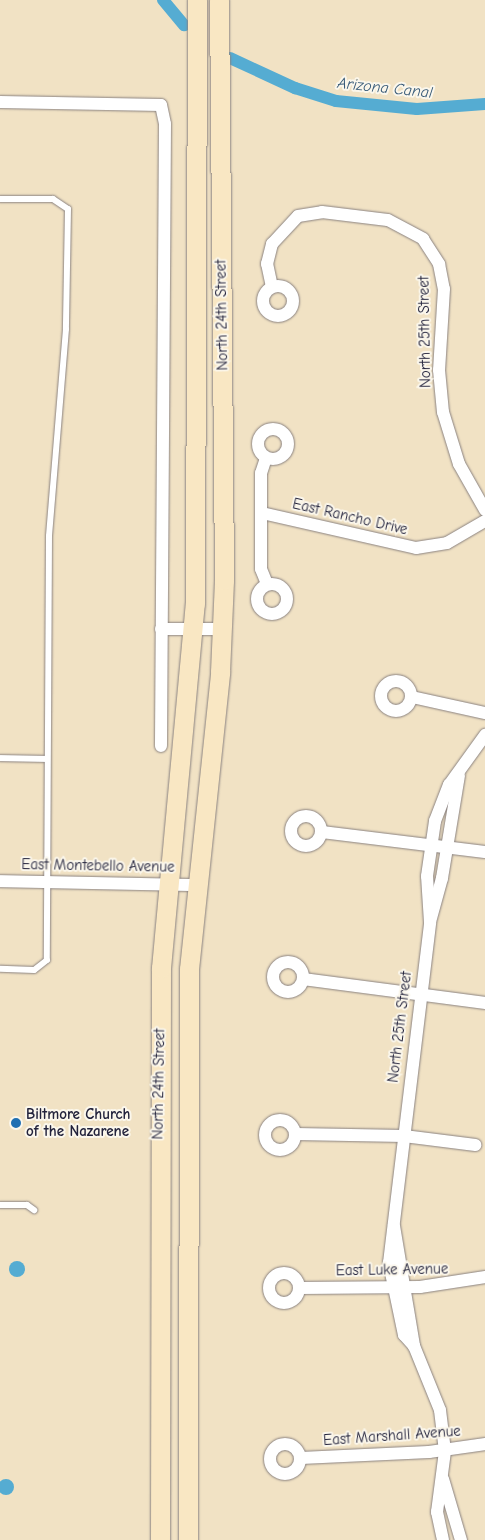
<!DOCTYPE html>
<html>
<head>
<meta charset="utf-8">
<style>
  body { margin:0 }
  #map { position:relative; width:485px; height:1540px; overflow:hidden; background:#f1e2c4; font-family:"Comic Neue",sans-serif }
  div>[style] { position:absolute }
  .water>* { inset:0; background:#55acd2 }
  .round { border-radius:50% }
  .canal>* { height:12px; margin:-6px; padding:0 6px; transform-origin:6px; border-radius:6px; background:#55acd2 }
  .roads { filter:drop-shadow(0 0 1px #8a8280) drop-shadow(0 0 1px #8a8280) }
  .service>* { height:6px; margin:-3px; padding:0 3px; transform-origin:3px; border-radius:3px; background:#fff }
  .minor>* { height:12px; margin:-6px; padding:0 6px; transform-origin:6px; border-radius:6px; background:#fff }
  .minor>.ring { margin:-6px; padding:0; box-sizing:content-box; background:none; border:12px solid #fff; border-radius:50% }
  .secondary>* { height:19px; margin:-9.5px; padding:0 9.5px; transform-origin:9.5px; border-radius:9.5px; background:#f9e7c3 }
  .dots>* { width:14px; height:14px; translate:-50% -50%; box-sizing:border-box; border:2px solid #fbf7ec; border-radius:50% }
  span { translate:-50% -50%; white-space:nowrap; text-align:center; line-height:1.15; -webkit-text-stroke:4px #fbf7ec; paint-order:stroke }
  .street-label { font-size:15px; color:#22223b }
  .poi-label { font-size:15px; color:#22223b; font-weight:700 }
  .left { translate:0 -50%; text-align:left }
  .water-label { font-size:16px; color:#365977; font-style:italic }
</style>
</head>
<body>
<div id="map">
  <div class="water">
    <i class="round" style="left:9px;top:1261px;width:16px;height:16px"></i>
    <i class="round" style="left:-2px;top:1479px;width:16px;height:16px"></i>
  </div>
  <div class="canal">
    <i style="left:163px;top:0;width:33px;rotate:50deg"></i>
    <i style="left:230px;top:58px;width:72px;rotate:24.8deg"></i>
    <i style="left:295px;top:88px;width:43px;rotate:17.6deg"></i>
    <i style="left:336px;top:101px;width:81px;rotate:5.6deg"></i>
    <i style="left:417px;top:109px;width:68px;rotate:-4.2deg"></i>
  </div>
  <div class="roads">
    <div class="service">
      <i style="left:0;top:199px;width:53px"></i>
      <i style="left:53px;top:199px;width:18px;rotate:34deg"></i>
      <i style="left:68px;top:209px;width:120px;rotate:91deg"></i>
      <i style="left:66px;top:329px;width:208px;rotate:94.7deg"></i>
      <i style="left:49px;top:536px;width:424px;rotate:90.3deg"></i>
      <i style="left:47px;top:960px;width:16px;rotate:142deg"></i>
      <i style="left:34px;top:970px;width:34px;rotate:-178deg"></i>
      <i style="left:0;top:758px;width:46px;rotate:1.2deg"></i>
      <i style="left:0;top:1205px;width:27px"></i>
      <i style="left:27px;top:1205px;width:9px;rotate:36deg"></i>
    </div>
    <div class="minor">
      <i style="left:0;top:102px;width:161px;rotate:1.1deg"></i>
      <i style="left:161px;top:105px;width:19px;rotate:78deg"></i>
      <i style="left:165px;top:124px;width:622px;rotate:90.37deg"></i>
      <i class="ring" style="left:263px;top:286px;width:18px;height:18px"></i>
      <i style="left:272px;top:287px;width:24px;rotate:-102deg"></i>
      <i style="left:267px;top:264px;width:21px;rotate:-76deg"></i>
      <i style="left:272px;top:244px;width:38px;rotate:-47deg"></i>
      <i style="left:298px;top:216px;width:24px;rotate:-9deg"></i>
      <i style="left:322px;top:212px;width:66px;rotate:6.9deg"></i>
      <i style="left:388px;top:220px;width:40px;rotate:28deg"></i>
      <i style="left:423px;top:239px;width:30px;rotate:57deg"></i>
      <i style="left:439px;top:264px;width:25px;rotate:79deg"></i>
      <i style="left:444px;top:289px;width:81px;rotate:93.5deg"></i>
      <i style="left:439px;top:370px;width:42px;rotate:84.6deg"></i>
      <i style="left:443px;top:412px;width:54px;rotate:72.9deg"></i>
      <i style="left:459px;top:464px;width:53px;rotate:60.5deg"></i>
      <i class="ring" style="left:258px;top:429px;width:18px;height:18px"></i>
      <i style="left:266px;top:458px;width:16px;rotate:108deg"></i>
      <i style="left:261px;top:473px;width:96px;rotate:90deg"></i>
      <i style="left:261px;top:569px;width:16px;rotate:68deg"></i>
      <i style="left:262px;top:513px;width:158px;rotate:12.8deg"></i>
      <i style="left:416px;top:548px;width:31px;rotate:-9deg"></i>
      <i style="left:447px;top:543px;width:44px;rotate:-30.1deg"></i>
      <i class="ring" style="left:257px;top:584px;width:18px;height:18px"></i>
      <i style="left:161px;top:629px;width:61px"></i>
      <i class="ring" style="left:381px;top:681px;width:18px;height:18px"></i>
      <i style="left:412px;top:697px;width:75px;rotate:12.4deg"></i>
      <i class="ring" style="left:291px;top:816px;width:18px;height:18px"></i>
      <i style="left:322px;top:832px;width:164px;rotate:7deg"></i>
      <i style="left:0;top:881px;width:196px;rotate:1.2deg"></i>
      <i style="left:430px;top:922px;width:46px;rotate:-93.7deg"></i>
      <i style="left:427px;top:876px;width:56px;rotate:-81.7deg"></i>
      <i style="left:435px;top:821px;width:39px;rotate:-69deg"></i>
      <i style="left:449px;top:785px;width:62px;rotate:-54.2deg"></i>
      <i class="ring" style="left:273px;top:962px;width:18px;height:18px"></i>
      <i style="left:303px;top:979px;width:184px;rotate:7.5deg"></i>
      <i class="ring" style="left:265px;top:1120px;width:18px;height:18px"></i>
      <i style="left:296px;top:1134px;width:108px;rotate:1.1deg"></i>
      <i style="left:404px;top:1136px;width:72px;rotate:7.2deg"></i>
      <i style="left:394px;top:1226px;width:122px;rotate:80.5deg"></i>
      <i class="ring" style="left:269px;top:1273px;width:18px;height:18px"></i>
      <i style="left:299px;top:1288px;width:121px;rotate:-0.5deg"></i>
      <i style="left:420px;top:1287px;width:66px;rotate:-8.7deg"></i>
      <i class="ring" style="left:270px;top:1444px;width:18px;height:18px"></i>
      <i style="left:301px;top:1458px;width:128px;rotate:-2.7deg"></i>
      <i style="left:429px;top:1452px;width:57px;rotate:-8.1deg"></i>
      <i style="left:443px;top:1479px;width:64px;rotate:73.6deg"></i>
      <i style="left:443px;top:1540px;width:29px;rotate:-102deg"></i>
      <i style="left:437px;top:1512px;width:62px;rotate:-82.5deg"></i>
      <i style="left:445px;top:1451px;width:41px;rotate:-97deg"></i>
      <i style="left:440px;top:1410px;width:69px;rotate:-112.1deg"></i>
      <i style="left:414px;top:1346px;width:15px;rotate:-132deg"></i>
      <i style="left:404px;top:1335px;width:74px;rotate:-101.8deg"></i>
      <i style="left:389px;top:1263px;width:343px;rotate:-83.1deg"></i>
      <i style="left:430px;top:922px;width:46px;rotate:-74.7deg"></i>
      <i style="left:442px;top:878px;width:104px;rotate:-80.6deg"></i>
    </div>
    <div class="secondary">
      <i style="left:160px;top:1540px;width:572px;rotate:-89.9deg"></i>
      <i style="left:161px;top:968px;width:366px;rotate:-84.7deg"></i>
      <i style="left:195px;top:604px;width:604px;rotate:-89.81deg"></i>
      <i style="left:188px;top:1540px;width:571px;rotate:-89.9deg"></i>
      <i style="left:189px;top:969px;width:299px;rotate:-84deg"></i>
      <i style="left:220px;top:672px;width:92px;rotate:-87.5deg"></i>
      <i style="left:224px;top:580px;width:580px;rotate:-90.49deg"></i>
    </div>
  </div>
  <div class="dots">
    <i style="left:16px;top:1123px;background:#1f6fb2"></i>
  </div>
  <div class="street-label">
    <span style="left:222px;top:315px;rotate:-91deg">North 24th Street</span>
    <span style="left:425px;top:332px;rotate:-91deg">North 25th Street</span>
    <span style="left:350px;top:517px;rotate:13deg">East Rancho Drive</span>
    <span style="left:98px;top:866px;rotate:1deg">East Montebello Avenue</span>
    <span style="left:400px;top:1027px;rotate:-83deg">North 25th Street</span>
    <span style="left:159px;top:1084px;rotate:-89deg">North 24th Street</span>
    <span style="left:392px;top:1270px;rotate:-1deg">East Luke Avenue</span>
    <span style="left:392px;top:1436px;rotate:-4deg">East Marshall Avenue</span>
  </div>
  <div class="poi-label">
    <span class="left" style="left:26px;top:1123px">Biltmore Church<br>of the Nazarene</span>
  </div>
  <div class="water-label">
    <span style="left:385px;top:88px;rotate:6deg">Arizona Canal</span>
  </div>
</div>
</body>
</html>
